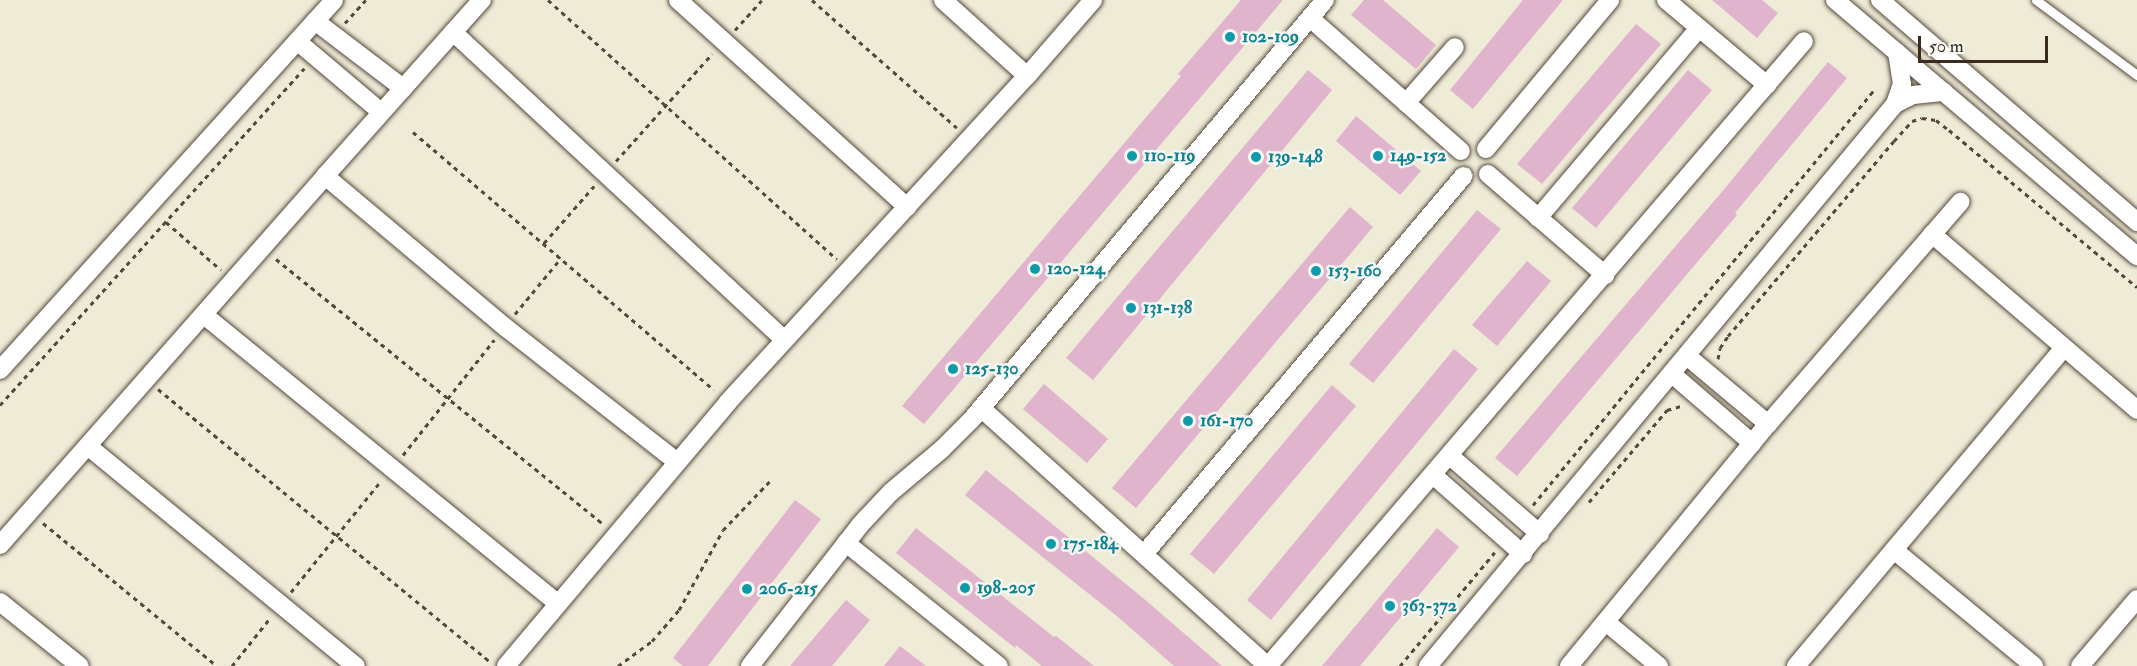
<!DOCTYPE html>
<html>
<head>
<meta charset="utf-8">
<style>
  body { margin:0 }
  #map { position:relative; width:2137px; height:666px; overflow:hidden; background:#eeebd7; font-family:"IM FELL Double Pica",serif }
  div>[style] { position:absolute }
  .building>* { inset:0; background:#e1b4cd }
  .path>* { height:3px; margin-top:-1.5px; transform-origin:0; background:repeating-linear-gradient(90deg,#56473a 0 4.5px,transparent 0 9px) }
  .roads { filter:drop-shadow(0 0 2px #56473a) drop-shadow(0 0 2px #56473a) }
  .lane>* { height:9px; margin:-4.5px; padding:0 4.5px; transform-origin:4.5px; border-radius:4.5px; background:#fff }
  .street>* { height:18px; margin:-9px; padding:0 9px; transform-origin:9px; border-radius:9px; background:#fff }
  .dots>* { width:16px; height:16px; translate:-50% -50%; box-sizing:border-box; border:3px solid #f6f6f2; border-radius:50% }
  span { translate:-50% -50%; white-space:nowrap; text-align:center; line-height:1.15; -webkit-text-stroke:5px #f6f6f2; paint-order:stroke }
  .culture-label { font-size:18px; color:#0d838f; font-weight:700 }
  .left { translate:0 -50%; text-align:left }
  .scale { position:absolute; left:1918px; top:36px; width:130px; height:27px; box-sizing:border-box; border:3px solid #3b2a1e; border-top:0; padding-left:8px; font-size:18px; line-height:21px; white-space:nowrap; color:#3b2a1e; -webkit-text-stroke:4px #f6f6f2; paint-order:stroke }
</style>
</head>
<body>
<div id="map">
  <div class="building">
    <i style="clip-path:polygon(1241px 0,1283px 0,924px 424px,902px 406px,1181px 76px,1178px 74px)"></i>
    <i style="clip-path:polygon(1364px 0,1383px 0,1436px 45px,1416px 69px,1351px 15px)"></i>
    <i style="clip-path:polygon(1523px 0,1563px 0,1473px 109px,1450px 90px)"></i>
    <i style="clip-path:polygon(1712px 0,1762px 0,1778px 13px,1757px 38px)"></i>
    <i style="clip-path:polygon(1636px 24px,1661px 44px,1542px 184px,1517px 164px)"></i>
    <i style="clip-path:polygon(1828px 62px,1847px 78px,1735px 213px,1737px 215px,1517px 476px,1495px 458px,1726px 187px)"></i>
    <i style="clip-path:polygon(1308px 70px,1332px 90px,1093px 380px,1066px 358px)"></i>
    <i style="clip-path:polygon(1688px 70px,1712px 90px,1596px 228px,1572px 208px)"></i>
    <i style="clip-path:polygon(1356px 116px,1421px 171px,1400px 195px,1336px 141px)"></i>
    <i style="clip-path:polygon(1350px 207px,1373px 227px,1136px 508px,1112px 488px)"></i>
    <i style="clip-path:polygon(1477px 210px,1501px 229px,1373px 383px,1349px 364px)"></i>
    <i style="clip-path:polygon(1527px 261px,1551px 281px,1497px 346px,1472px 325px)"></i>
    <i style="clip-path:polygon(1454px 349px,1478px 369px,1271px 620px,1247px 600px)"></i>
    <i style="clip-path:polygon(1044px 384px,1108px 439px,1087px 463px,1023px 409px)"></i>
    <i style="clip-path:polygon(1332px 385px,1356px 406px,1214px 574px,1190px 554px)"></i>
    <i style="clip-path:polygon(986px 470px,1143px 598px,1222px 666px,1174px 666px,1118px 617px,965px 495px)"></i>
    <i style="clip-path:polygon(795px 500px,821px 519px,708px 666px,683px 666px,673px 658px)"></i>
    <i style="clip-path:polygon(916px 528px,1054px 637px,1056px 636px,1094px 666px,1042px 666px,1016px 645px,1015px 648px,896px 553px)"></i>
    <i style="clip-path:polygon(1437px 528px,1459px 547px,1360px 666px,1322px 666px)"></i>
    <i style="clip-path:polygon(846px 600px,870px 620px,832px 666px,790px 666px)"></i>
    <i style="clip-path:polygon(900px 646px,926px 666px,884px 666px)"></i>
  </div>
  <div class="path">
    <i style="left:548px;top:0;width:388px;rotate:41.9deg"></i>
    <i style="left:812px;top:0;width:193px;rotate:41.4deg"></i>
    <i style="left:345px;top:23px;width:31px;rotate:-48deg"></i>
    <i style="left:735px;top:30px;width:40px;rotate:-48deg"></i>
    <i style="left:413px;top:132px;width:396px;rotate:40.6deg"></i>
    <i style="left:616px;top:161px;width:144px;rotate:-48.1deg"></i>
    <i style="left:166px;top:222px;width:73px;rotate:41.1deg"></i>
    <i style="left:544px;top:243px;width:76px;rotate:-48.7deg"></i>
    <i style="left:276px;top:259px;width:422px;rotate:39deg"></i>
    <i style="left:515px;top:314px;width:72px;rotate:-50.6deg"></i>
    <i style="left:1718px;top:359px;width:11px;rotate:-80deg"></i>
    <i style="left:1720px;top:348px;width:14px;rotate:-56deg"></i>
    <i style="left:1728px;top:336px;width:256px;rotate:-49.6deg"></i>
    <i style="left:1894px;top:141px;width:27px;rotate:-48deg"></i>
    <i style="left:1912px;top:121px;width:10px;rotate:-17deg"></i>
    <i style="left:1922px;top:118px;width:14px;rotate:8deg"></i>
    <i style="left:1936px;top:120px;width:16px;rotate:38deg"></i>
    <i style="left:1949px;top:130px;width:245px;rotate:39.9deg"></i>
    <i style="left:158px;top:389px;width:428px;rotate:39.4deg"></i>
    <i style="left:0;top:405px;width:454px;rotate:-47.9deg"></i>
    <i style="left:403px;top:455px;width:147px;rotate:-51.6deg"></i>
    <i style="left:1589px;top:502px;width:121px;rotate:-49.7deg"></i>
    <i style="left:1667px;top:410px;width:15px;rotate:-16deg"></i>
    <i style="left:1533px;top:505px;width:537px;rotate:-50.59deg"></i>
    <i style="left:43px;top:523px;width:225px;rotate:39.4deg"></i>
    <i style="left:291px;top:592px;width:143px;rotate:-51deg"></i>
    <i style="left:232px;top:666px;width:61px;rotate:-51.6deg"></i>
    <i style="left:618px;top:666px;width:42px;rotate:-36.3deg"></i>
    <i style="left:652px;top:641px;width:41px;rotate:-48.9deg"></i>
    <i style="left:679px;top:610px;width:91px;rotate:-61.2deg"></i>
    <i style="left:723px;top:530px;width:68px;rotate:-46.2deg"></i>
    <i style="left:1400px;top:666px;width:148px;rotate:-50.2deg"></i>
  </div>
  <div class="roads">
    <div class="lane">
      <i style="left:2036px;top:0;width:126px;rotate:36.6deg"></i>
    </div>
    <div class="street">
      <i style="left:678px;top:0;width:309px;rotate:42.1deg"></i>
      <i style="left:943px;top:0;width:113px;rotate:42.1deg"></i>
      <i style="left:1666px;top:0;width:132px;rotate:40.1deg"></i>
      <i style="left:1835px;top:0;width:396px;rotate:40.3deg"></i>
      <i style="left:1880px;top:0;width:340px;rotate:40.8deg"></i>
      <i style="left:1310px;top:18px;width:201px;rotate:41.4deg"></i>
      <i style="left:315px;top:21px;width:111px;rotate:37.3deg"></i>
      <i style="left:453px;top:32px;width:452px;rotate:42.9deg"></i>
      <i style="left:297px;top:41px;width:110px;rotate:40.2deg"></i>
      <i style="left:1406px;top:103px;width:74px;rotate:-48.8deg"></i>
      <i style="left:1895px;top:104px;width:20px;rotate:-27deg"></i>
      <i style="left:1913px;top:95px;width:31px;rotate:-6deg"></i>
      <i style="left:1486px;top:149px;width:194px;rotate:-50.2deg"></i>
      <i style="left:1488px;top:174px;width:155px;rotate:40.8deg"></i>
      <i style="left:325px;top:176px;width:236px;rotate:-48.3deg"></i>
      <i style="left:1538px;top:218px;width:249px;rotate:-49.7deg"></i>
      <i style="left:1932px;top:234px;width:270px;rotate:40.6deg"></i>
      <i style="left:204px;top:315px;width:457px;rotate:39.2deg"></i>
      <i style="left:1687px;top:356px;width:106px;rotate:40deg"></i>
      <i style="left:0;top:370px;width:498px;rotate:-47.9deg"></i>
      <i style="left:1672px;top:374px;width:106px;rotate:40.8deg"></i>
      <i style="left:981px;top:408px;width:386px;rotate:42deg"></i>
      <i style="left:89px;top:447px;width:345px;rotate:39.4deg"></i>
      <i style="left:1450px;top:456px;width:119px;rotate:40.9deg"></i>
      <i style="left:1433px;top:475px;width:120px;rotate:41.3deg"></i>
      <i style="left:846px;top:543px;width:196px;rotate:38.8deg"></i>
      <i style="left:0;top:545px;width:492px;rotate:-48.6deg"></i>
      <i style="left:325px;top:176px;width:235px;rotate:40deg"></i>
      <i style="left:505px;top:327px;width:219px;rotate:38.1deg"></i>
      <i style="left:1894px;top:550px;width:182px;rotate:39.6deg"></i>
      <i style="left:1144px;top:554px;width:495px;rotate:-49.8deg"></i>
      <i style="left:0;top:602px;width:102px;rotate:38.7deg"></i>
      <i style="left:1606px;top:622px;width:69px;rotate:39.7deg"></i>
      <i style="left:506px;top:666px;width:345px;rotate:-49.9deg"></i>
      <i style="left:728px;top:402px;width:442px;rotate:-47.5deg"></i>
      <i style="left:1027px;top:76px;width:101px;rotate:-49deg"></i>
      <i style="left:750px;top:666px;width:179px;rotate:-52deg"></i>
      <i style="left:860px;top:525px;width:45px;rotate:-46.8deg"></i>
      <i style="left:891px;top:492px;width:67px;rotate:-40.1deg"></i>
      <i style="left:942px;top:449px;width:42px;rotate:-45deg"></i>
      <i style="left:972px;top:419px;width:548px;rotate:-49.89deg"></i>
      <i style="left:1268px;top:666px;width:823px;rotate:-49.38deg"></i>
      <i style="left:1428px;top:666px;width:731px;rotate:-50.27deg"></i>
      <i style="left:1895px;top:104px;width:21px;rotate:-71deg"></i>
      <i style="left:1902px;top:84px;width:32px;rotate:-99deg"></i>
      <i style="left:1569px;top:666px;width:313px;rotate:-50.6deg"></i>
      <i style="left:1768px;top:424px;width:294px;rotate:-49.1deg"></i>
      <i style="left:1796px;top:666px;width:414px;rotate:-49.9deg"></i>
      <i style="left:2080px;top:666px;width:88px;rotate:-49.6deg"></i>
    </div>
  </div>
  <div class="dots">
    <i style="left:1230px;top:37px;background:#0f9aa8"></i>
    <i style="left:1132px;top:156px;background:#0f9aa8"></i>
    <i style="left:1378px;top:156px;background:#0f9aa8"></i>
    <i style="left:1256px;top:157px;background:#0f9aa8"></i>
    <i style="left:1035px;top:269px;background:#0f9aa8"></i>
    <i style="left:1316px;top:271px;background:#0f9aa8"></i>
    <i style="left:1131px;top:308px;background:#0f9aa8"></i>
    <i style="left:953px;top:369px;background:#0f9aa8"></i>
    <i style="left:1188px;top:421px;background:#0f9aa8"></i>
    <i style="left:1051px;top:544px;background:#0f9aa8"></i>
    <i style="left:965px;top:588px;background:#0f9aa8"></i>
    <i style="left:747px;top:589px;background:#0f9aa8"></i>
    <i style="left:1390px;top:606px;background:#0f9aa8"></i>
  </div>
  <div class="culture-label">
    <span class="left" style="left:1242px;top:37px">102-109</span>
    <span class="left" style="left:1144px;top:156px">110-119</span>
    <span class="left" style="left:1390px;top:156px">149-152</span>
    <span class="left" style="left:1268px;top:157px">139-148</span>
    <span class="left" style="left:1047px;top:269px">120-124</span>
    <span class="left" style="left:1328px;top:271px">153-160</span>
    <span class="left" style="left:1143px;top:308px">131-138</span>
    <span class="left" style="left:965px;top:369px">125-130</span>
    <span class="left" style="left:1200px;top:421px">161-170</span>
    <span class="left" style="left:1063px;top:544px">175-184</span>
    <span class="left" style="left:977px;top:588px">198-205</span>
    <span class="left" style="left:759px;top:589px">206-215</span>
    <span class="left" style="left:1402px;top:606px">363-372</span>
  </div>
  <div class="scale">50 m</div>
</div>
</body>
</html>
